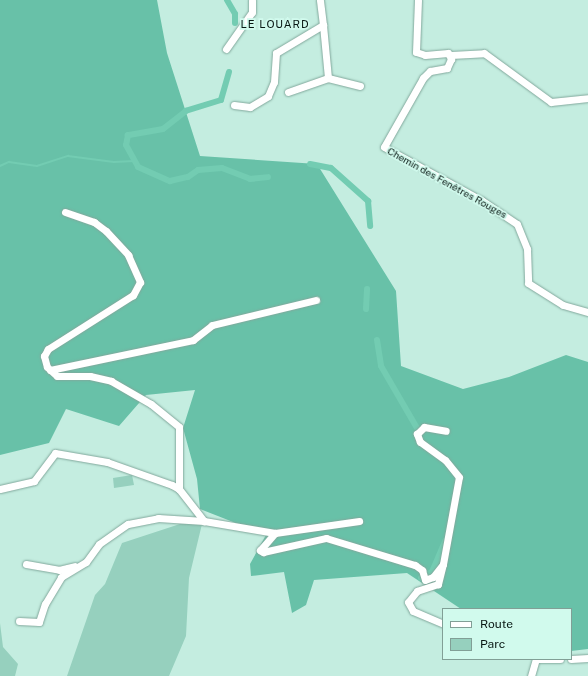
<!DOCTYPE html>
<html>
<head>
<meta charset="utf-8">
<style>
  body { margin:0 }
  #map { position:relative; width:588px; height:676px; overflow:hidden; background:#c4ede0; font-family:"Public Sans",sans-serif }
  div>[style] { position:absolute }
  .green>* { inset:0; background:#96d0be }
  .forest>* { inset:0; background:#68c1a8 }
  .stream>* { height:1.5px; margin:-0.75px; padding:0 0.75px; transform-origin:0.75px; border-radius:0.75px; background:#73ccb2 }
  .canal>* { height:6px; margin:-3px; padding:0 3px; transform-origin:3px; border-radius:3px; background:#73ccb2 }
  .roads { filter:drop-shadow(0 0 1px #82a89c) drop-shadow(0 0 1px #82a89c) }
  .minor>* { height:7px; margin:-3.5px; padding:0 3.5px; transform-origin:3.5px; border-radius:3.5px; background:#fff }
  span { translate:-50% -50%; white-space:nowrap; text-align:center; line-height:1.15; -webkit-text-stroke:3.5px #d1faed; paint-order:stroke }
  .street-label { font-size:10px; color:#081713 }
  .neighbourhood-label { font-size:11px; color:#081713; letter-spacing:1px }
  .legend { position:absolute; left:442px; top:608px; width:130px; height:52px; box-sizing:border-box; background:#d1faed; border:1px solid #819f96; margin:0; padding:5px 7px; list-style:none; font-size:12px; color:#081713 }
  .legend li { display:flex; align-items:center; gap:8px; height:20px }
  .legend b { width:20px; border:1px solid #819f96 }
</style>
</head>
<body>
<div id="map">
  <div class="green">
    <i style="clip-path:polygon(132px 475px,134px 485px,114px 488px,113px 478px)"></i>
    <i style="clip-path:polygon(180px 524px,202px 524px,189px 578px,186px 636px,169px 676px,67px 676px,95px 595px,105px 584px,122px 543px)"></i>
    <i style="clip-path:polygon(0 623px,3px 647px,18px 664px,15px 676px,0 676px)"></i>
  </div>
  <div class="forest">
    <i style="clip-path:polygon(0 0,157px 0,167px 53px,200px 156px,317px 164px,396px 291px,401px 366px,463px 389px,509px 377px,566px 355px,588px 362px,588px 649px,571px 651px,571px 609px,461px 609px,407px 573px,314px 580px,306px 605px,292px 613px,284px 572px,251px 576px,250px 564px,266px 535px,200px 509px,197px 479px,183px 428px,195px 390px,146px 395px,119px 426px,66px 409px,49px 443px,0 455px)"></i>
  </div>
  <div class="stream">
    <i style="left:0;top:166px;width:10px;rotate:-24deg"></i>
    <i style="left:9px;top:162px;width:28px;rotate:8deg"></i>
    <i style="left:37px;top:166px;width:33px;rotate:-18deg"></i>
    <i style="left:68px;top:156px;width:46px;rotate:7.4deg"></i>
    <i style="left:114px;top:162px;width:20px;rotate:-3deg"></i>
  </div>
  <div class="canal">
    <i style="left:227px;top:0;width:16px;rotate:60deg"></i>
    <i style="left:235px;top:14px;width:9px;rotate:90deg"></i>
    <i style="left:229px;top:72px;width:29px;rotate:106deg"></i>
    <i style="left:221px;top:100px;width:37px;rotate:163deg"></i>
    <i style="left:186px;top:111px;width:29px;rotate:142deg"></i>
    <i style="left:163px;top:129px;width:36px;rotate:170deg"></i>
    <i style="left:128px;top:135px;width:10px;rotate:101deg"></i>
    <i style="left:126px;top:145px;width:25px;rotate:61deg"></i>
    <i style="left:138px;top:167px;width:35px;rotate:24deg"></i>
    <i style="left:170px;top:181px;width:18px;rotate:-13deg"></i>
    <i style="left:188px;top:177px;width:12px;rotate:-35deg"></i>
    <i style="left:198px;top:170px;width:24px;rotate:-5deg"></i>
    <i style="left:222px;top:168px;width:30px;rotate:21deg"></i>
    <i style="left:250px;top:179px;width:18px;rotate:-6deg"></i>
    <i style="left:310px;top:164px;width:21px;rotate:11deg"></i>
    <i style="left:331px;top:168px;width:50px;rotate:41.7deg"></i>
    <i style="left:368px;top:201px;width:25px;rotate:85deg"></i>
    <i style="left:366px;top:309px;width:20px;rotate:-87deg"></i>
    <i style="left:377px;top:340px;width:26px;rotate:81deg"></i>
    <i style="left:381px;top:366px;width:72px;rotate:59.9deg"></i>
    <i style="left:421px;top:578px;width:13px;rotate:-29deg"></i>
    <i style="left:432px;top:572px;width:34px;rotate:-67deg"></i>
  </div>
  <div class="roads">
    <div class="minor">
      <i style="left:418px;top:0;width:52px;rotate:92.2deg"></i>
      <i style="left:416px;top:52px;width:9px;rotate:18deg"></i>
      <i style="left:425px;top:55px;width:23px;rotate:-5deg"></i>
      <i style="left:448px;top:53px;width:7px;rotate:63deg"></i>
      <i style="left:451px;top:59px;width:10px;rotate:114deg"></i>
      <i style="left:447px;top:68px;width:17px;rotate:170deg"></i>
      <i style="left:430px;top:71px;width:10px;rotate:135deg"></i>
      <i style="left:423px;top:78px;width:79px;rotate:119.5deg"></i>
      <i style="left:384px;top:147px;width:111px;rotate:28.7deg"></i>
      <i style="left:481px;top:200px;width:43px;rotate:33.7deg"></i>
      <i style="left:517px;top:224px;width:27px;rotate:68deg"></i>
      <i style="left:527px;top:249px;width:34px;rotate:88deg"></i>
      <i style="left:528px;top:283px;width:41px;rotate:32.2deg"></i>
      <i style="left:563px;top:305px;width:26px;rotate:16deg"></i>
      <i style="left:226px;top:49px;width:45px;rotate:-54.9deg"></i>
      <i style="left:252px;top:12px;width:12px;rotate:-90deg"></i>
      <i style="left:451px;top:55px;width:33px;rotate:-3deg"></i>
      <i style="left:484px;top:53px;width:83px;rotate:36.2deg"></i>
      <i style="left:551px;top:102px;width:37px;rotate:-6deg"></i>
      <i style="left:328px;top:78px;width:33px;rotate:14deg"></i>
      <i style="left:288px;top:92px;width:42px;rotate:-19.3deg"></i>
      <i style="left:328px;top:78px;width:53px;rotate:-95.4deg"></i>
      <i style="left:234px;top:105px;width:16px;rotate:7deg"></i>
      <i style="left:250px;top:107px;width:21px;rotate:-31deg"></i>
      <i style="left:268px;top:96px;width:15px;rotate:-67deg"></i>
      <i style="left:274px;top:82px;width:29px;rotate:-86deg"></i>
      <i style="left:276px;top:53px;width:55px;rotate:-30.8deg"></i>
      <i style="left:323px;top:25px;width:25px;rotate:-97deg"></i>
      <i style="left:65px;top:212px;width:31px;rotate:19deg"></i>
      <i style="left:94px;top:222px;width:15px;rotate:37deg"></i>
      <i style="left:106px;top:231px;width:33px;rotate:47deg"></i>
      <i style="left:128px;top:255px;width:30px;rotate:66deg"></i>
      <i style="left:140px;top:282px;width:15px;rotate:118deg"></i>
      <i style="left:133px;top:295px;width:101px;rotate:147.6deg"></i>
      <i style="left:48px;top:349px;width:8px;rotate:120deg"></i>
      <i style="left:44px;top:356px;width:11px;rotate:75deg"></i>
      <i style="left:47px;top:367px;width:13px;rotate:42deg"></i>
      <i style="left:57px;top:376px;width:33px"></i>
      <i style="left:90px;top:376px;width:22px;rotate:13deg"></i>
      <i style="left:111px;top:381px;width:46px;rotate:29.9deg"></i>
      <i style="left:151px;top:404px;width:36px;rotate:39deg"></i>
      <i style="left:179px;top:427px;width:62px;rotate:90deg"></i>
      <i style="left:50px;top:370px;width:146px;rotate:-11.8deg"></i>
      <i style="left:193px;top:340px;width:24px;rotate:-38deg"></i>
      <i style="left:212px;top:325px;width:107px;rotate:-13.5deg"></i>
      <i style="left:0;top:489px;width:35px;rotate:-13deg"></i>
      <i style="left:34px;top:481px;width:35px;rotate:-53deg"></i>
      <i style="left:55px;top:453px;width:53px;rotate:9.8deg"></i>
      <i style="left:107px;top:462px;width:69px;rotate:19.5deg"></i>
      <i style="left:172px;top:485px;width:8px;rotate:30deg"></i>
      <i style="left:179px;top:489px;width:41px;rotate:52deg"></i>
      <i style="left:204px;top:521px;width:72px;rotate:9.6deg"></i>
      <i style="left:275px;top:533px;width:23px;rotate:131deg"></i>
      <i style="left:260px;top:550px;width:4px;rotate:34deg"></i>
      <i style="left:263px;top:552px;width:65px;rotate:-12.5deg"></i>
      <i style="left:326px;top:538px;width:93px;rotate:16.9deg"></i>
      <i style="left:415px;top:565px;width:9px;rotate:36deg"></i>
      <i style="left:422px;top:570px;width:10px;rotate:73deg"></i>
      <i style="left:425px;top:580px;width:9px;rotate:-21deg"></i>
      <i style="left:433px;top:577px;width:16px;rotate:-52deg"></i>
      <i style="left:443px;top:564px;width:21px;rotate:104deg"></i>
      <i style="left:438px;top:584px;width:22px;rotate:162deg"></i>
      <i style="left:417px;top:591px;width:14px;rotate:129deg"></i>
      <i style="left:408px;top:602px;width:10px;rotate:61deg"></i>
      <i style="left:413px;top:611px;width:33px;rotate:23deg"></i>
      <i style="left:275px;top:533px;width:85px;rotate:-8.1deg"></i>
      <i style="left:26px;top:564px;width:34px;rotate:10deg"></i>
      <i style="left:59px;top:570px;width:16px;rotate:-14deg"></i>
      <i style="left:443px;top:564px;width:88px;rotate:-79.6deg"></i>
      <i style="left:459px;top:477px;width:22px;rotate:-129deg"></i>
      <i style="left:445px;top:460px;width:31px;rotate:-144deg"></i>
      <i style="left:420px;top:442px;width:9px;rotate:-111deg"></i>
      <i style="left:417px;top:434px;width:10px;rotate:-45deg"></i>
      <i style="left:424px;top:427px;width:22px;rotate:10deg"></i>
      <i style="left:19px;top:621px;width:20px;rotate:3deg"></i>
      <i style="left:39px;top:622px;width:19px;rotate:-72deg"></i>
      <i style="left:45px;top:604px;width:31px;rotate:-59deg"></i>
      <i style="left:61px;top:577px;width:29px;rotate:-31deg"></i>
      <i style="left:86px;top:562px;width:22px;rotate:-54deg"></i>
      <i style="left:99px;top:544px;width:35px;rotate:-35deg"></i>
      <i style="left:128px;top:524px;width:31px;rotate:-11deg"></i>
      <i style="left:158px;top:518px;width:46px;rotate:3.7deg"></i>
      <i style="left:536px;top:659px;width:24px"></i>
      <i style="left:571px;top:659px;width:17px;rotate:-3deg"></i>
      <i style="left:531px;top:676px;width:18px;rotate:-74deg"></i>
    </div>
  </div>
  <div class="street-label">
    <span style="left:447px;top:183px;rotate:29deg">Chemin des Fenêtres Rouges</span>
  </div>
  <div class="neighbourhood-label">
    <span style="left:275px;top:24px">LE LOUARD</span>
  </div>
  <ul class="legend">
  <li><b style="height:5px;background:#fff"></b>Route</li>
  <li><b style="height:11px;background:#96d0be"></b>Parc</li>
  </ul>
</div>
</body>
</html>
